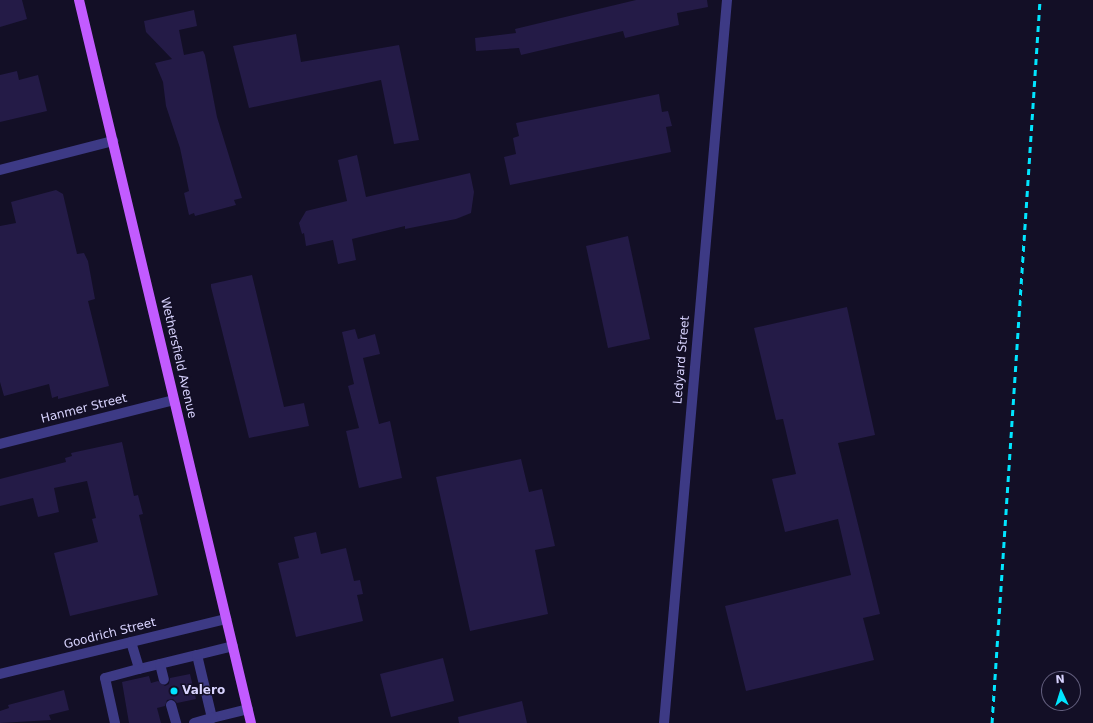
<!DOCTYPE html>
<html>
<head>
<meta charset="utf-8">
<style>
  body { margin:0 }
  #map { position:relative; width:1093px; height:723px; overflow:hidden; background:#130f26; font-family:"DejaVu Sans",sans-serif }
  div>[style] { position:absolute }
  .building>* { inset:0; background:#241b47 }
  .service>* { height:10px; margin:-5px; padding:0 5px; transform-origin:5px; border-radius:5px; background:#3d3a85 }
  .minor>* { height:10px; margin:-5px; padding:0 5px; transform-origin:5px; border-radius:5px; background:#3d3a85 }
  .primary>* { height:10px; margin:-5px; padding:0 5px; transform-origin:5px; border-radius:5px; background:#c25bff }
  .rail>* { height:3px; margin-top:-1.5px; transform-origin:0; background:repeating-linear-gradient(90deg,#00e5ff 0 6px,transparent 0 11px) }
  .dots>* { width:11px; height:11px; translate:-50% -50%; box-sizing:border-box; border:2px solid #130f26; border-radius:50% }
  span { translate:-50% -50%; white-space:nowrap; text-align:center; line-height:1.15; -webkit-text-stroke:3px #130f26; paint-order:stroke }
  .street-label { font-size:12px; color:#d9d4ff }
  .poi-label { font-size:12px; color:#d9d4ff; font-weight:700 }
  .left { translate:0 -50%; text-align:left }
  .north { position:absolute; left:1041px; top:671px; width:40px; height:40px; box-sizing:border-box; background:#130f26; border:1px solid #625e7d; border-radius:50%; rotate:356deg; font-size:11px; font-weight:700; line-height:16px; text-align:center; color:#d9d4ff }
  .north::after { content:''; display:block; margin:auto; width:14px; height:18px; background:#00e5ff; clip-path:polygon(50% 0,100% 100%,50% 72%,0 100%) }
</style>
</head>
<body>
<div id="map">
  <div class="building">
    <i style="clip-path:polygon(0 0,22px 0,27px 19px,0 27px)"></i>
    <i style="clip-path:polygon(636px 0,707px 0,708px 7px,677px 13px,679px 25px,625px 38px,623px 31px,521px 55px,519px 48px,476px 51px,475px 38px,516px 33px,515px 29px)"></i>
    <i style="clip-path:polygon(194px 10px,197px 26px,179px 30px,184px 55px,203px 51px,205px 55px,217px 117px,242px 198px,234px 200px,236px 205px,195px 216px,194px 213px,189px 215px,184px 193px,189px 191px,180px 148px,166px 106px,163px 82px,155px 63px,172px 59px,146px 32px,144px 21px)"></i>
    <i style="clip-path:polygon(296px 34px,301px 62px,399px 45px,419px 140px,394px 144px,381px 80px,249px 108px,233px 46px)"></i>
    <i style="clip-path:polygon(17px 71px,19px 80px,38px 75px,47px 111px,0 122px,0 75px)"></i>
    <i style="clip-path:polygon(659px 94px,662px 112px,668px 111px,672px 126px,666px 127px,671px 152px,510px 185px,504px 157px,516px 154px,513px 138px,519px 136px,516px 123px)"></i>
    <i style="clip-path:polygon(357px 155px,366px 197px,470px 173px,474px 192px,471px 213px,456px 219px,405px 229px,405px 226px,352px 239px,356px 260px,338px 264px,333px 240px,306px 246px,304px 233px,302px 234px,299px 223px,306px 211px,347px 201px,338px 160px)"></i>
    <i style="clip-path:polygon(56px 190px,63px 194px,77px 254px,84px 253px,88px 261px,95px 299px,88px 301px,109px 386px,58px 399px,58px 396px,52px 398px,49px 384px,4px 396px,0 382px,0 226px,16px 223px,11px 202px)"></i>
    <i style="clip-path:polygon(628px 236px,650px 339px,608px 348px,586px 246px)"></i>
    <i style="clip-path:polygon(252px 275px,284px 407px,304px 403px,309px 426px,249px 438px,211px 287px,211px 284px)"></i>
    <i style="clip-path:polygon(847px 307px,875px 435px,838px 443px,880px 614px,863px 618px,874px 660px,746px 691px,725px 606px,851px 575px,838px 519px,785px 532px,772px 479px,796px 474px,783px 419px,776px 420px,754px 328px)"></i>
    <i style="clip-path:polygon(355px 329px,358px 339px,375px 334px,380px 354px,363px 358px,379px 424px,390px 421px,402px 478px,359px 488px,346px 431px,359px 428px,348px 386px,354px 384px,342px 332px)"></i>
    <i style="clip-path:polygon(122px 442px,134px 496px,138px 495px,143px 514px,139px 515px,158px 595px,70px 616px,54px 553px,98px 542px,92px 519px,96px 518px,87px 481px,54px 488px,59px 512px,38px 517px,33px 498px,0 506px,0 479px,66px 462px,65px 458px,72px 456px,71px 453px)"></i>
    <i style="clip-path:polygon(521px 459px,529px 492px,542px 489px,555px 546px,535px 550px,548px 614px,470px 631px,436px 477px)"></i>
    <i style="clip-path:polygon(316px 532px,321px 554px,346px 548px,354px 581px,360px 580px,363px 594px,357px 595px,363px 621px,296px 637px,278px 563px,299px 558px,294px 537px)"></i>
    <i style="clip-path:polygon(443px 658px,454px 701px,391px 717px,380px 674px)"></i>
    <i style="clip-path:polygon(190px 674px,196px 699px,177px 703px,173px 699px,167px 700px,165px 706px,157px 708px,161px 723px,129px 723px,122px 682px,149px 676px,151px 683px,158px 681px,165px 686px,169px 684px,170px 678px)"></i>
    <i style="clip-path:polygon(64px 690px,69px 710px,49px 715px,51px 720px,0 723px,0 711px,9px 708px,8px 705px)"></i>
    <i style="clip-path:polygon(522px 701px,527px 723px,459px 723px,458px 717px)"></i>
  </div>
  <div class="service">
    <i style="left:131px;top:642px;width:28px;rotate:73deg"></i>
    <i style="left:139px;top:669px;width:60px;rotate:-13.6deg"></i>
    <i style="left:197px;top:655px;width:65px;rotate:76.6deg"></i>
    <i style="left:212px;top:718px;width:37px;rotate:-14deg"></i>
    <i style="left:197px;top:655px;width:37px;rotate:-14deg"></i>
    <i style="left:160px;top:664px;width:16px;rotate:76deg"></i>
    <i style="left:171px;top:705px;width:19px;rotate:74deg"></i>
    <i style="left:115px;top:723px;width:46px;rotate:-102.5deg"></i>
    <i style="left:105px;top:678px;width:35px;rotate:-15deg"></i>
    <i style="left:194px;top:723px;width:19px;rotate:-16deg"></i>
  </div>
  <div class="minor">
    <i style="left:0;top:170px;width:117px;rotate:-14.4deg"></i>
    <i style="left:0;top:444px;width:179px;rotate:-14.2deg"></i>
    <i style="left:0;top:674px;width:233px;rotate:-13.7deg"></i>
    <i style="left:664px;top:723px;width:726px;rotate:-85.02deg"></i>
  </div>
  <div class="primary">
    <i style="left:79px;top:0;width:743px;rotate:76.62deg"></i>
  </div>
  <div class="rail">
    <i style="left:992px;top:723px;width:725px;rotate:-86.2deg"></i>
  </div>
  <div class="dots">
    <i style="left:174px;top:691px;background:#00e5ff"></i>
  </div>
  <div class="street-label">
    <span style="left:178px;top:358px;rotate:77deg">Wethersfield Avenue</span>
    <span style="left:682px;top:360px;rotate:-85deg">Ledyard Street</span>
    <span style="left:84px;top:409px;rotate:-14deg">Hanmer Street</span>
    <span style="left:110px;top:634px;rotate:-14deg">Goodrich Street</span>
  </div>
  <div class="poi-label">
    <span class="left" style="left:182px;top:691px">Valero</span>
  </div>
  <div class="north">N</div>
</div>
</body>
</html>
